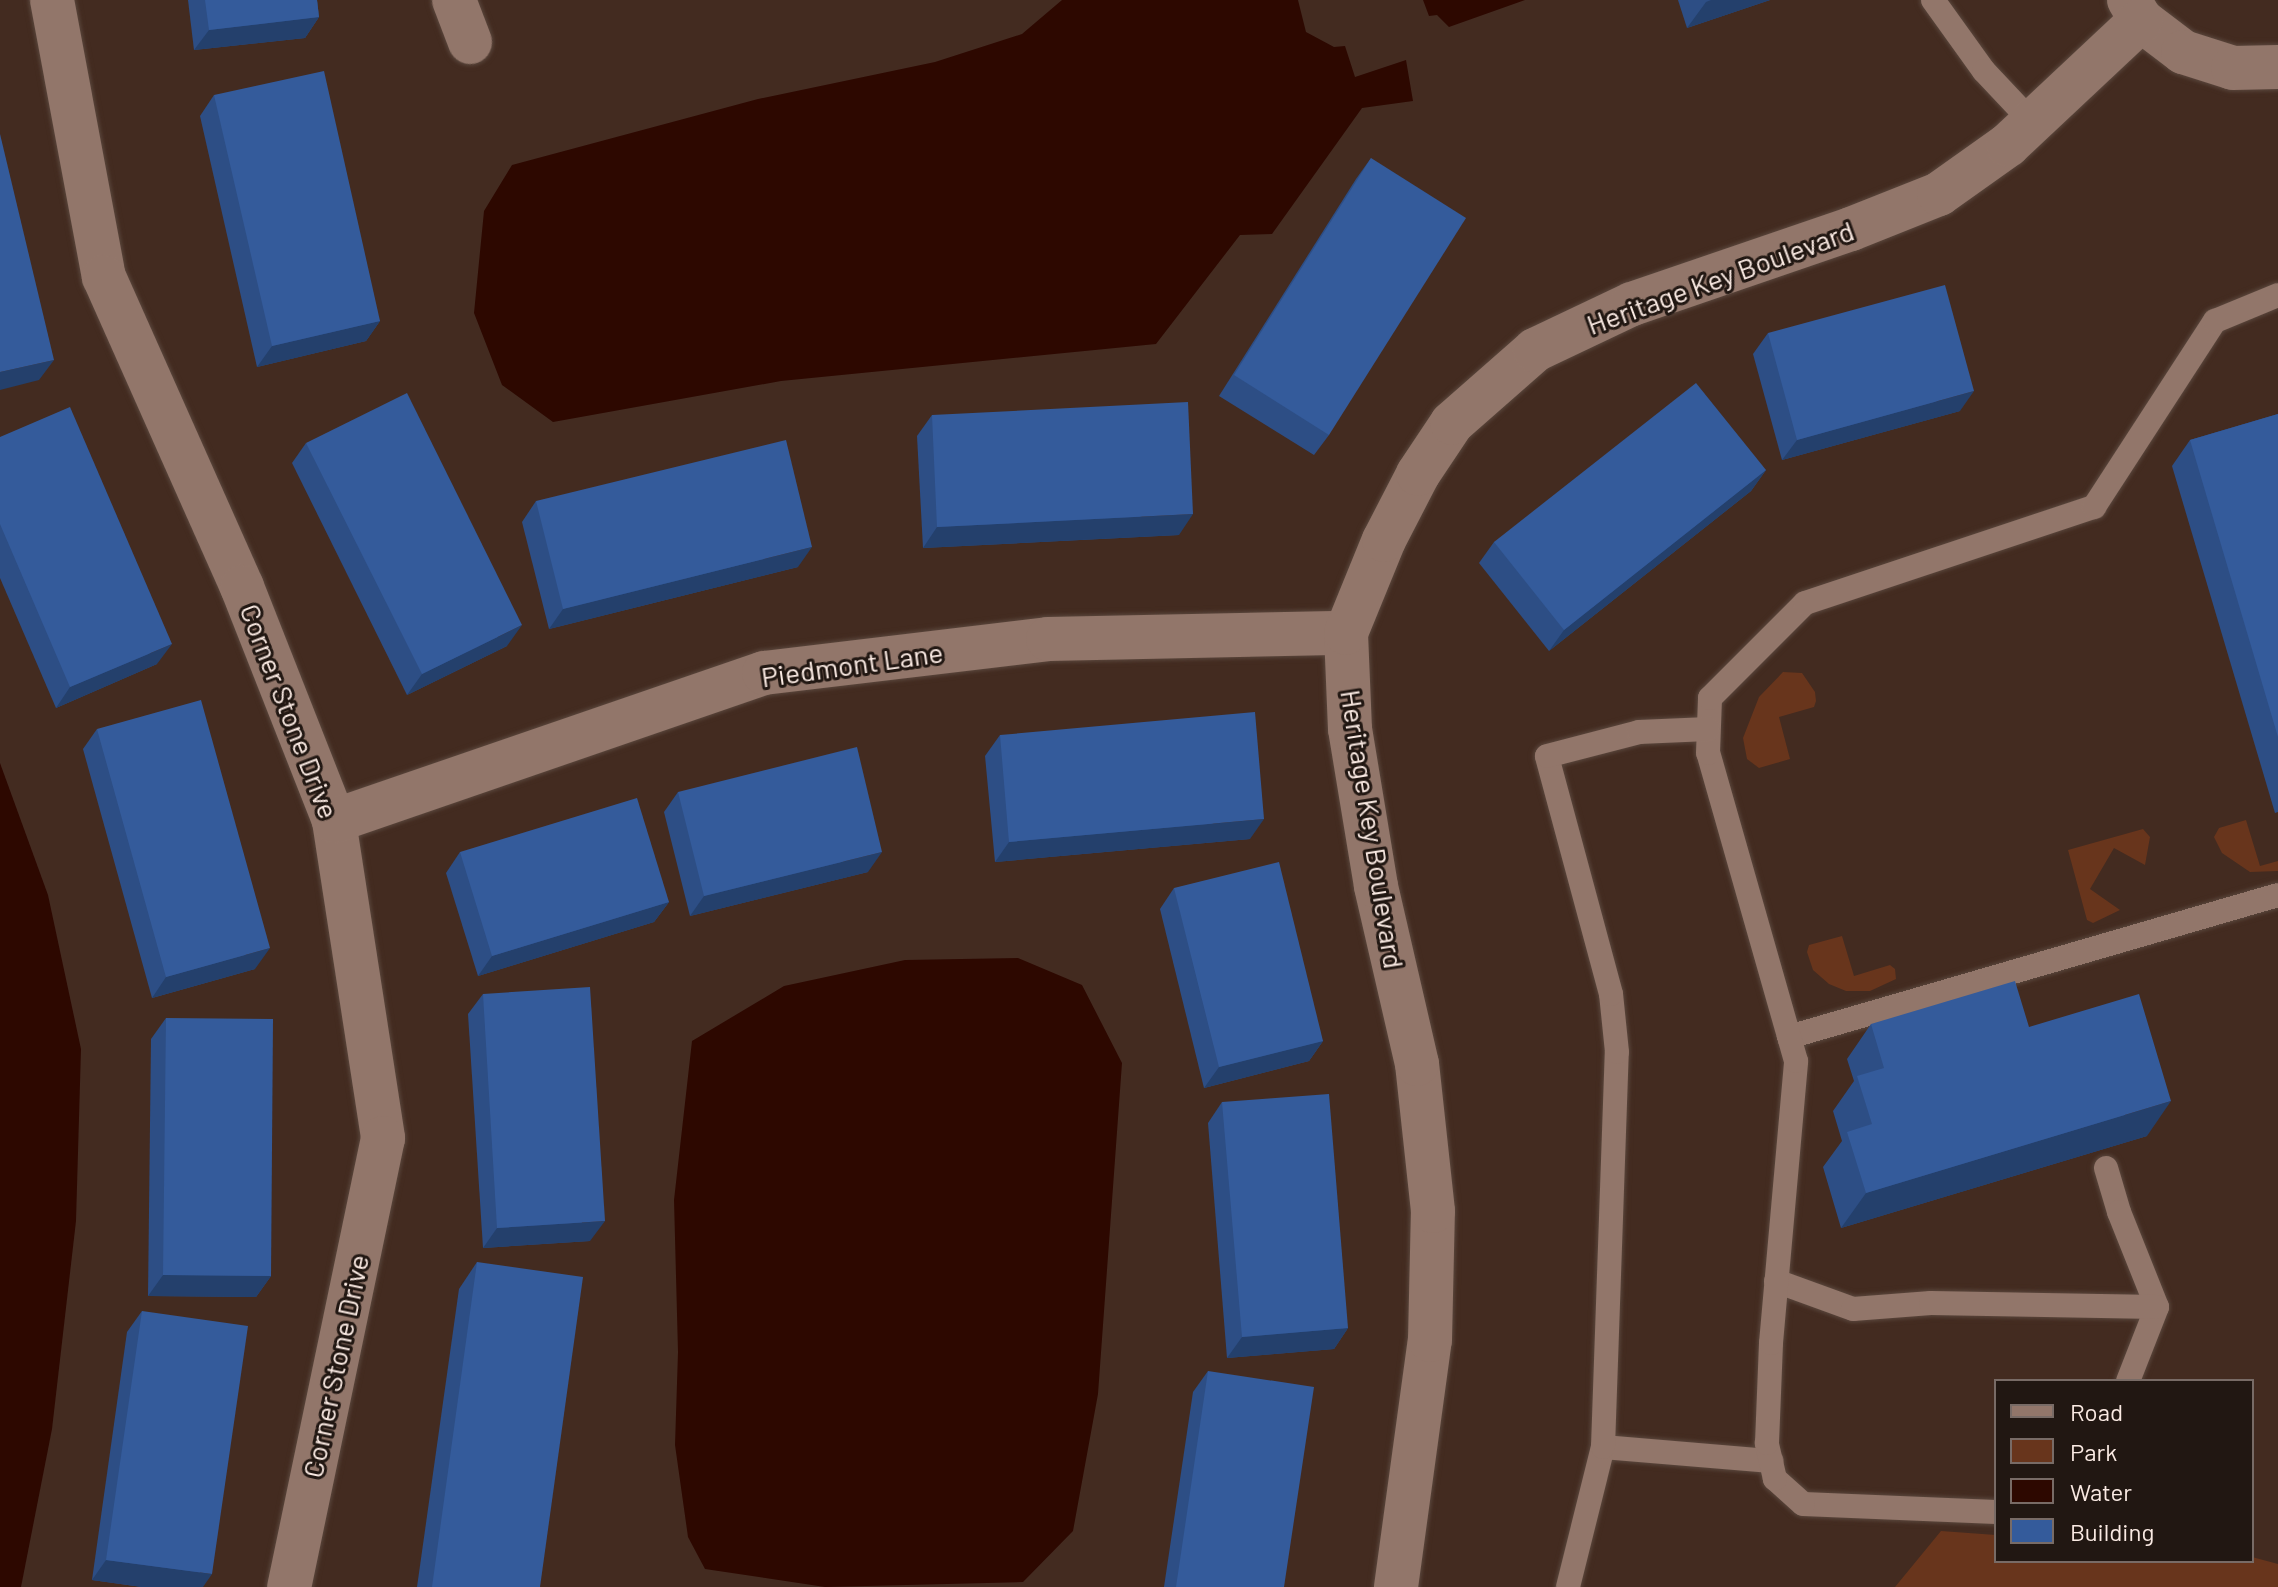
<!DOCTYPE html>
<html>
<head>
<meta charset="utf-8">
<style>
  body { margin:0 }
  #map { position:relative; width:2278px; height:1587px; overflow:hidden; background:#432b20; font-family:Barlow,sans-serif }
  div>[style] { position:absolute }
  .green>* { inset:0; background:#68351c }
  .water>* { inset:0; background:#2d0800 }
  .roads { filter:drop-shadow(0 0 2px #5a473d) drop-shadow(0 0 2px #5a473d) }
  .lane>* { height:24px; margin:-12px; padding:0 12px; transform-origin:12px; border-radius:12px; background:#92766a }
  .street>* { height:44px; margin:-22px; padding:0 22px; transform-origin:22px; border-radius:22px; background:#92766a }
  .wall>* { inset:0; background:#2d4e85 }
  .shaded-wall>* { inset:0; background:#24406c }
  .building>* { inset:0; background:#345b9b }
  span { translate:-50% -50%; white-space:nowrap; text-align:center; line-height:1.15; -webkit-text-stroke:6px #211712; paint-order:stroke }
  .street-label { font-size:28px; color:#faeae3 }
  .legend { position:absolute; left:1994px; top:1379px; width:260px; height:184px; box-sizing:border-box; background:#211712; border:2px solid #786b66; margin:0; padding:10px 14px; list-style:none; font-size:24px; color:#faeae3 }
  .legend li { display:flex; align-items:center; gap:16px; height:40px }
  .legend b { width:40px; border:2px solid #786b66 }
</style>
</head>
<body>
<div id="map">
  <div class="green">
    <i style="clip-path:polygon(1783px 672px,1802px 673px,1815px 692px,1816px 701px,1814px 707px,1779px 717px,1790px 759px,1759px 768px,1747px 759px,1743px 738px,1759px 697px)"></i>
    <i style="clip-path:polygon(2246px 820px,2260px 866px,2278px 861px,2278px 871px,2250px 872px,2222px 853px,2214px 837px,2219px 828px)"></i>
    <i style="clip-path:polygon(2143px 829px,2150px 837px,2145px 865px,2114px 848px,2090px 889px,2120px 910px,2093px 923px,2087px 920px,2068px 850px)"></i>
    <i style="clip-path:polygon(1842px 936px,1854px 976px,1890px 965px,1895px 969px,1896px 979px,1870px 991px,1846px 991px,1829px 984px,1813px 970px,1807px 952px,1809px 945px)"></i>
    <i style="clip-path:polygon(1941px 1531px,1996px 1535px,1996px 1561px,2252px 1561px,2252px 1557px,2278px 1564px,2278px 1587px,1895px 1587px)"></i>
  </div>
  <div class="water">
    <i style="clip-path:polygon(1062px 0,1298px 0,1306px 32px,1334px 47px,1345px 46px,1355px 77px,1406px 60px,1413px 101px,1362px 108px,1272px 234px,1240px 235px,1156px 344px,781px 381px,553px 422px,502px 385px,474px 313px,484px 211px,512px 165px,758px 99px,935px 62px,1022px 34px)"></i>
    <i style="clip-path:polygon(1423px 0,1525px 0,1449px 27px,1437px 15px,1429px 16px)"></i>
    <i style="clip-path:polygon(0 763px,48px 895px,81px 1049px,76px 1221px,52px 1429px,21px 1587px,0 1587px)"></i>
    <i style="clip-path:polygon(1018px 958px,1082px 985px,1122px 1063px,1098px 1394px,1073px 1531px,1023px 1582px,825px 1587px,705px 1569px,688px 1537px,675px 1445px,678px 1352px,674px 1200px,692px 1041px,784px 986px,905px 960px)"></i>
  </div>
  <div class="roads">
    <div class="lane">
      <i style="left:1933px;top:0;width:87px;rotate:54.3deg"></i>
      <i style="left:1984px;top:71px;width:70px;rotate:46.7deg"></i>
      <i style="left:1789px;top:1037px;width:509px;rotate:-16.19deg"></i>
      <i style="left:2106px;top:1168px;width:46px;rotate:73.5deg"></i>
      <i style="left:2119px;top:1212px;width:102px;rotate:68.2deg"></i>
      <i style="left:2157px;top:1307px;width:79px;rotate:111.4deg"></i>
      <i style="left:1776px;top:1281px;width:82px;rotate:20deg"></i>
      <i style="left:1853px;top:1309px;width:78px;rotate:-4.4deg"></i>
      <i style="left:1931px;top:1303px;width:226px;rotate:1deg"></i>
      <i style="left:1603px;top:1447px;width:169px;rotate:4.8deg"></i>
      <i style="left:1996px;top:1512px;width:193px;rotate:-177.6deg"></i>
      <i style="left:1803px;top:1504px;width:38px;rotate:-138deg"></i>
      <i style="left:1775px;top:1479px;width:37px;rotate:-103deg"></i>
      <i style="left:1767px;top:1443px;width:100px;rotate:-87.7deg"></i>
      <i style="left:1771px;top:1343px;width:283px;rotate:-84.9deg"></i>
      <i style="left:1796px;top:1061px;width:320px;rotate:-105.9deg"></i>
      <i style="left:1708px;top:753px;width:55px;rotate:-87.9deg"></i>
      <i style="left:1710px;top:698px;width:134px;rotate:-45deg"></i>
      <i style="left:1805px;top:603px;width:305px;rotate:-18.4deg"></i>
      <i style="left:2094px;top:507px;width:222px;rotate:-57deg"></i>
      <i style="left:2215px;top:321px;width:68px;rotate:-22.4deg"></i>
      <i style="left:1568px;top:1587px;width:144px;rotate:-76deg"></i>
      <i style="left:1603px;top:1447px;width:395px;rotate:-88deg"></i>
      <i style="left:1617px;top:1052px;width:58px;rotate:-95.9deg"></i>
      <i style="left:1611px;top:994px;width:246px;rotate:-105.1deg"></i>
      <i style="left:1547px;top:756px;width:95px;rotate:-14.6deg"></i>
      <i style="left:1639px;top:732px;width:69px;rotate:-2.5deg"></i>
    </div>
    <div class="street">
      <i style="left:52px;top:0;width:282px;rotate:79.4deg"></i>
      <i style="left:104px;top:277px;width:339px;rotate:66deg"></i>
      <i style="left:242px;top:587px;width:251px;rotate:68.5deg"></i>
      <i style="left:334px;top:821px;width:321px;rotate:81.2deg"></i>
      <i style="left:383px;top:1138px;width:459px;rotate:101.8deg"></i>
      <i style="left:454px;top:0;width:45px;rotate:69.1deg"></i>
      <i style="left:2129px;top:0;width:23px;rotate:59deg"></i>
      <i style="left:2141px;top:20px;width:53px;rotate:37.3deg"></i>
      <i style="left:2183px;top:52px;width:52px;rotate:17.7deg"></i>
      <i style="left:2233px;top:68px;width:45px;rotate:-1.3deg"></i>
      <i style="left:334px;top:821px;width:455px;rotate:-19deg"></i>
      <i style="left:764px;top:673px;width:286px;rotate:-6.8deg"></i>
      <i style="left:1048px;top:639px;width:298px;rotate:-1.2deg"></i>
      <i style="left:1396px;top:1587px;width:249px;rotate:-82.2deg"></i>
      <i style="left:1430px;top:1340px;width:129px;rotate:-88.7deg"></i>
      <i style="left:1433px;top:1211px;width:148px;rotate:-96.2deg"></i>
      <i style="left:1417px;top:1064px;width:183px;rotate:-103deg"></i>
      <i style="left:1376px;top:886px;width:159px;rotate:-99.4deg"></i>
      <i style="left:1350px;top:729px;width:96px;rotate:-92.4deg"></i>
      <i style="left:1346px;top:633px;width:100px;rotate:-67.8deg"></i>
      <i style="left:1384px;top:540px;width:74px;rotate:-62.7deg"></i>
      <i style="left:1418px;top:474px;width:61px;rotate:-56.3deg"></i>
      <i style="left:1452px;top:423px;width:111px;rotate:-41.3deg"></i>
      <i style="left:1535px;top:350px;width:107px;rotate:-25.4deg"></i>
      <i style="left:1632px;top:304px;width:231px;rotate:-18.9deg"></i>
      <i style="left:1851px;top:229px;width:95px;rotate:-21.7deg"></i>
      <i style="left:1939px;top:194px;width:85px;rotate:-35.4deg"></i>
      <i style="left:2008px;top:145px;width:183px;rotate:-43.2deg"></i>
    </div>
  </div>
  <div class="wall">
    <i style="clip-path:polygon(188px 0,317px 0,319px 17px,305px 38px,194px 50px)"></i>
    <i style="clip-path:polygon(1678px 0,1770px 0,1687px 28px)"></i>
    <i style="clip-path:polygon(214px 95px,380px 321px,366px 341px,257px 367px,200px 116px)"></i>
    <i style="clip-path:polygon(1371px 158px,1329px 435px,1314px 455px,1219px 396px,1356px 179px)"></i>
    <i style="clip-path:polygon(1768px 333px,1960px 411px,1782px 460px,1753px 354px)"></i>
    <i style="clip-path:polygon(2278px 414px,2278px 812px,2275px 813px,2172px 466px,2190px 440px)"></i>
    <i style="clip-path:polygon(932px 415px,1179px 535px,923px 548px,917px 436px)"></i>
    <i style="clip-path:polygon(0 437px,157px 664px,56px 708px,0 578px)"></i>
    <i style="clip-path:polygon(306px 443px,507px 646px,407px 695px,292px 463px)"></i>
    <i style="clip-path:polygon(1766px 470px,1751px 491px,1549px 651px,1479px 563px,1494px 542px)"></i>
    <i style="clip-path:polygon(536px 501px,798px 567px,549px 629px,522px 522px)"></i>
    <i style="clip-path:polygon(97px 729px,255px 969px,152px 998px,83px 749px)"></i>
    <i style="clip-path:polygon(1000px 735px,1250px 839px,995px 862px,985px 756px)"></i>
    <i style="clip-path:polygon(678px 792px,868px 872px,690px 916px,664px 812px)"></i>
    <i style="clip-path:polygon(460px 852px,669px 902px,654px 922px,478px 976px,446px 873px)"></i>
    <i style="clip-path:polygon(1174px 888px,1323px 1041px,1309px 1061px,1204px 1088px,1160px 909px)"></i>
    <i style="clip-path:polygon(483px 994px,590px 1241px,483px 1248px,468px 1014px)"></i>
    <i style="clip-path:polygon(166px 1018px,271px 1276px,256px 1297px,148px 1296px,151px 1039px)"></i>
    <i style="clip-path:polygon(1871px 1024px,2029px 1027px,2147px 1136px,1841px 1228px,1823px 1167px,1842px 1141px,1833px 1111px,1854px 1081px,1847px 1059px)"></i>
    <i style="clip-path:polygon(1222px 1102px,1348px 1328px,1334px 1349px,1227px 1358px,1208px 1123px)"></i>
    <i style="clip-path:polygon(477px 1262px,540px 1587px,417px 1587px,459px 1289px)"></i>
    <i style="clip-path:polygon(142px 1311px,203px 1587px,142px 1587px,92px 1580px,127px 1332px)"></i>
    <i style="clip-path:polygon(1208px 1371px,1284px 1587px,1164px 1587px,1193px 1392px)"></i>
  </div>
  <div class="shaded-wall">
    <i style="clip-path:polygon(1711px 0,1770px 0,1687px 28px,1706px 2px)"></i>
    <i style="clip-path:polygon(319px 17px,305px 38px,194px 50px,209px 30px)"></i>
    <i style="clip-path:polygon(380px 321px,366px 341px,257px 367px,272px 346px)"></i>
    <i style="clip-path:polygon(54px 360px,39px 380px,0 390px,0 372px)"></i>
    <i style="clip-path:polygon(1974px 391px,1960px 411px,1782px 460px,1797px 440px)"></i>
    <i style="clip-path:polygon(1766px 470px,1751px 491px,1549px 651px,1564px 630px)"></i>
    <i style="clip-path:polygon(1193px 514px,1179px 535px,923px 548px,937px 527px)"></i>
    <i style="clip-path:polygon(812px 547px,798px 567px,549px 629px,563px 609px)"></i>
    <i style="clip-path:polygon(522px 625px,507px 646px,407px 695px,422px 674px)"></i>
    <i style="clip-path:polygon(172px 644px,157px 664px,56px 708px,70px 687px)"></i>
    <i style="clip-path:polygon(1264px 819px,1250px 839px,995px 862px,1009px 842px)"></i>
    <i style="clip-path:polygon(882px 852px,868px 872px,690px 916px,704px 896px)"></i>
    <i style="clip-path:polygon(669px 902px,654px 922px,478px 976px,492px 956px)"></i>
    <i style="clip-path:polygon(270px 948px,255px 969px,152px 998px,166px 977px)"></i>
    <i style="clip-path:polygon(1323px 1041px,1309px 1061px,1204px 1088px,1219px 1067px)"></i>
    <i style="clip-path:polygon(2171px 1101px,2147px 1136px,1841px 1228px,1866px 1193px)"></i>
    <i style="clip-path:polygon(605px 1221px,590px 1241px,483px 1248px,497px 1228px)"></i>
    <i style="clip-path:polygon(163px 1275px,271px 1276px,256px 1297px,148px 1296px)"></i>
    <i style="clip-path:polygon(1348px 1328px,1334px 1349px,1227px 1358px,1242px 1337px)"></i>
    <i style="clip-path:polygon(106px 1560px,212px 1574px,203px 1587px,142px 1587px,92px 1580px)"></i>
  </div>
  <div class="building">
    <i style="clip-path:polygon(205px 0,317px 0,319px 17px,209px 30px)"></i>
    <i style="clip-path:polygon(324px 71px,380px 321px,272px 346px,214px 95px)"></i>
    <i style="clip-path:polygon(0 134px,54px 360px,0 372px)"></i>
    <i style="clip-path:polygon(1371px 158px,1466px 218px,1329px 435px,1234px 375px)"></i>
    <i style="clip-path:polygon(1945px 285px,1974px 391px,1797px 440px,1768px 333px)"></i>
    <i style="clip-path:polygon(1696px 383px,1766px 470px,1564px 630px,1494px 542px)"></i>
    <i style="clip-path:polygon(407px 393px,522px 625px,422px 674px,306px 443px)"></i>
    <i style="clip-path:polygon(1188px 402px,1193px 514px,937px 527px,932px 415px)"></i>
    <i style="clip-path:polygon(70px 407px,172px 644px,70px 687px,0 524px,0 437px)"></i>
    <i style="clip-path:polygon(2278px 414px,2278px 737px,2190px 440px)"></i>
    <i style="clip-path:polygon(786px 440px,812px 547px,563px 609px,536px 501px)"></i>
    <i style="clip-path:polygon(201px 700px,270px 948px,166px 977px,97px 729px)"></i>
    <i style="clip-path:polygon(1255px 712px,1264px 819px,1009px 842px,1000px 735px)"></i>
    <i style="clip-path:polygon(857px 747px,882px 852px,704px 896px,678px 792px)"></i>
    <i style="clip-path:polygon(637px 798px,669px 902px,492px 956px,460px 852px)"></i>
    <i style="clip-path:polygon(1279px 862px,1323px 1041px,1219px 1067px,1174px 888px)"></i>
    <i style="clip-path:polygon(2015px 981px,2029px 1027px,2139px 994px,2171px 1101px,1866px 1193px,1847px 1132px,1872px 1124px,1857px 1076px,1884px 1068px,1871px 1024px)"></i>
    <i style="clip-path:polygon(590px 987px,605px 1221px,497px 1228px,483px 994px)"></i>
    <i style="clip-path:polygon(166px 1018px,273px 1019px,271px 1276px,163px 1275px)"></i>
    <i style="clip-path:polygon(1329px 1094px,1348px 1328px,1242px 1337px,1222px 1102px)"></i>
    <i style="clip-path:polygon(477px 1262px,583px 1277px,540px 1587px,432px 1587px)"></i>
    <i style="clip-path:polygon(142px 1311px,248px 1326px,212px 1574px,106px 1560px)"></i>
    <i style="clip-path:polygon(1208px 1371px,1314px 1387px,1284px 1587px,1176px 1587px)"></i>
  </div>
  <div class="street-label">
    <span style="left:1720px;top:277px;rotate:-20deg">Heritage Key Boulevard</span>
    <span style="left:852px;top:664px;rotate:-8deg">Piedmont Lane</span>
    <span style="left:290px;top:711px;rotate:69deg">Corner Stone Drive</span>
    <span style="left:1373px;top:829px;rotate:81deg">Heritage Key Boulevard</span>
    <span style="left:335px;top:1366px;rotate:-78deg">Corner Stone Drive</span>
  </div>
  <ul class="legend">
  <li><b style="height:10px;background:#92766a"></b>Road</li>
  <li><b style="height:22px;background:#68351c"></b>Park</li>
  <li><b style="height:22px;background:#2d0800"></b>Water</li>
  <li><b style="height:22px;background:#345b9b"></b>Building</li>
  </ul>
</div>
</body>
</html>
